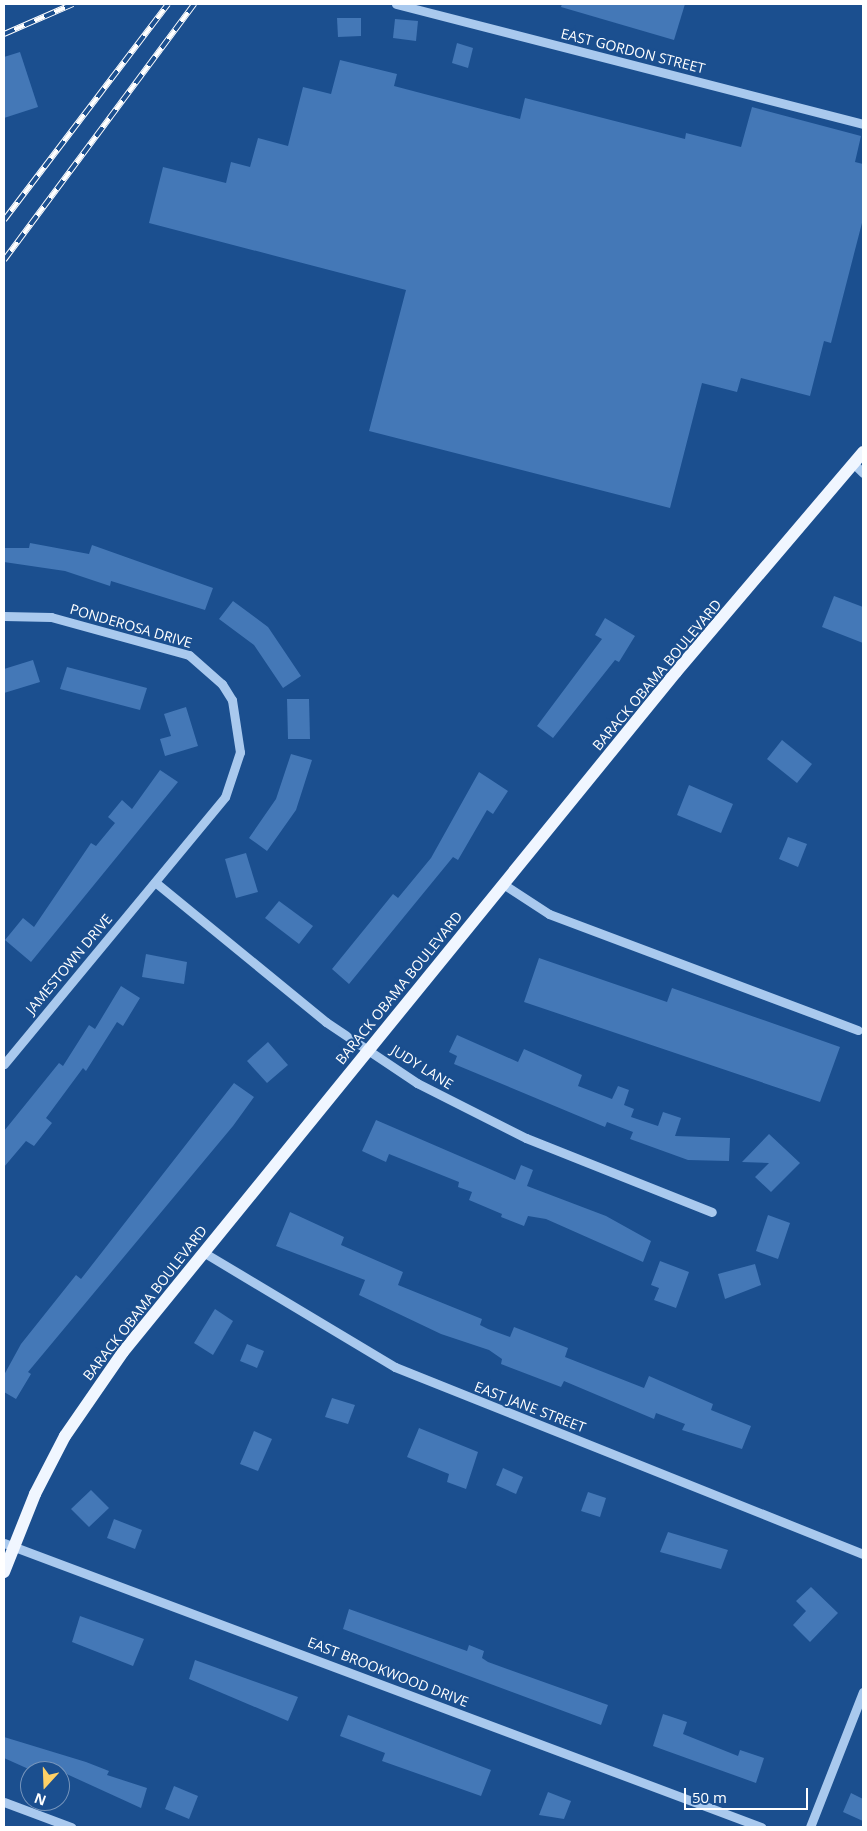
<!DOCTYPE html>
<html>
<head>
<meta charset="utf-8">
<style>
  body { margin:0 }
  #map { position:relative; width:867px; height:1831px; overflow:hidden; background:#1b4f8f; font-family:"Open Sans",sans-serif }
  div>[style] { position:absolute }
  .building>* { inset:0; background:#4478b7 }
  .minor>* { height:9px; margin:-4.5px; padding:0 4.5px; transform-origin:4.5px; border-radius:4.5px; background:#a9c9ee }
  .major>* { height:12px; margin:-6px; padding:0 6px; transform-origin:6px; border-radius:6px; background:#f0f6ff }
  .rail>* { height:5.5px; margin-top:-2.75px; transform-origin:0; background:repeating-linear-gradient(90deg,#1b4f8f 0 11px,#fff 0 22px); box-sizing:border-box; border-block:1px solid #fff }
  span { translate:-50% -50%; white-space:nowrap; text-align:center; line-height:1.15; -webkit-text-stroke:4px #1b4f8f; paint-order:stroke }
  .street-label { font-size:14px; color:#fff }
  .frame { position:absolute; inset:0; border:5px solid #fff; pointer-events:none }
  .north { position:absolute; left:20px; top:1761px; width:50px; height:50px; box-sizing:border-box; background:#1b4f8f; border:1px solid #7695bc; border-radius:50%; rotate:200deg; font-size:14px; font-weight:700; line-height:20px; text-align:center; color:#fff }
  .north::after { content:''; display:block; margin:auto; width:18px; height:22px; background:#ffd166; clip-path:polygon(50% 0,100% 100%,50% 72%,0 100%) }
  .scale { position:absolute; left:684px; top:1788px; width:124px; height:22px; box-sizing:border-box; border:2px solid #fff; border-top:0; padding-left:6px; font-size:15px; line-height:18px; white-space:nowrap; color:#fff; -webkit-text-stroke:4px #1b4f8f; paint-order:stroke }
</style>
</head>
<body>
<div id="map">
  <div class="building">
    <i style="clip-path:polygon(562px 4px,685px 4px,674px 40px,561px 7px)"></i>
    <i style="clip-path:polygon(337px 18px,361px 18px,361px 36px,338px 37px)"></i>
    <i style="clip-path:polygon(395px 19px,418px 21px,416px 41px,393px 38px)"></i>
    <i style="clip-path:polygon(457px 43px,473px 48px,468px 68px,452px 63px)"></i>
    <i style="clip-path:polygon(20px 52px,38px 107px,4px 118px,4px 57px)"></i>
    <i style="clip-path:polygon(340px 60px,397px 74px,394px 86px,520px 119px,525px 98px,685px 139px,686px 133px,741px 147px,752px 107px,861px 136px,855px 162px,863px 164px,863px 219px,831px 343px,824px 341px,810px 396px,741px 378px,737px 392px,702px 383px,670px 508px,369px 431px,406px 290px,149px 223px,163px 167px,226px 183px,231px 162px,250px 167px,258px 138px,288px 146px,303px 87px,331px 94px)"></i>
    <i style="clip-path:polygon(30px 543px,89px 554px,92px 545px,213px 588px,205px 610px,111px 581px,110px 586px,65px 571px,4px 562px,4px 548px,29px 548px)"></i>
    <i style="clip-path:polygon(834px 596px,863px 607px,863px 643px,822px 627px)"></i>
    <i style="clip-path:polygon(233px 601px,268px 627px,301px 676px,283px 688px,254px 645px,219px 619px)"></i>
    <i style="clip-path:polygon(605px 618px,635px 636px,619px 662px,615px 660px,553px 738px,537px 726px,602px 639px,595px 635px)"></i>
    <i style="clip-path:polygon(33px 660px,40px 682px,4px 693px,4px 669px)"></i>
    <i style="clip-path:polygon(67px 667px,147px 688px,140px 710px,60px 689px)"></i>
    <i style="clip-path:polygon(287px 699px,309px 699px,310px 739px,288px 739px)"></i>
    <i style="clip-path:polygon(186px 707px,198px 746px,165px 756px,160px 739px,171px 736px,164px 714px)"></i>
    <i style="clip-path:polygon(782px 740px,812px 764px,797px 783px,767px 759px)"></i>
    <i style="clip-path:polygon(291px 754px,312px 760px,296px 810px,267px 851px,249px 838px,276px 799px)"></i>
    <i style="clip-path:polygon(160px 770px,178px 782px,31px 962px,5px 940px,23px 918px,34px 927px,91px 843px,96px 846px,115px 823px,108px 817px,122px 800px,132px 809px)"></i>
    <i style="clip-path:polygon(479px 772px,508px 791px,493px 814px,487px 810px,458px 860px,453px 857px,349px 984px,332px 969px,393px 894px,398px 898px,431px 858px)"></i>
    <i style="clip-path:polygon(689px 785px,733px 804px,721px 833px,677px 815px)"></i>
    <i style="clip-path:polygon(788px 837px,807px 844px,798px 867px,779px 859px)"></i>
    <i style="clip-path:polygon(246px 853px,258px 892px,236px 898px,225px 859px)"></i>
    <i style="clip-path:polygon(279px 901px,313px 926px,299px 944px,265px 918px)"></i>
    <i style="clip-path:polygon(146px 954px,187px 962px,184px 984px,142px 977px)"></i>
    <i style="clip-path:polygon(539px 958px,667px 1002px,672px 988px,840px 1047px,820px 1102px,524px 1002px)"></i>
    <i style="clip-path:polygon(121px 986px,140px 998px,123px 1026px,117px 1022px,86px 1071px,83px 1068px,46px 1118px,52px 1123px,34px 1146px,26px 1141px,4px 1167px,4px 1131px,59px 1063px,63px 1066px,89px 1025px,95px 1029px)"></i>
    <i style="clip-path:polygon(457px 1035px,518px 1062px,524px 1049px,582px 1075px,578px 1086px,612px 1099px,618px 1086px,629px 1090px,624px 1105px,634px 1109px,631px 1117px,658px 1126px,663px 1112px,681px 1118px,675px 1136px,730px 1138px,729px 1161px,688px 1160px,630px 1139px,633px 1132px,607px 1122px,605px 1127px,454px 1064px,457px 1056px,449px 1052px)"></i>
    <i style="clip-path:polygon(268px 1042px,288px 1065px,267px 1083px,247px 1061px)"></i>
    <i style="clip-path:polygon(234px 1083px,254px 1097px,233px 1126px,28px 1372px,31px 1374px,16px 1399px,4px 1392px,4px 1375px,21px 1344px,76px 1275px,81px 1279px)"></i>
    <i style="clip-path:polygon(376px 1120px,515px 1180px,521px 1165px,533px 1170px,527px 1186px,606px 1216px,651px 1241px,643px 1262px,546px 1219px,528px 1216px,524px 1226px,501px 1217px,502px 1214px,469px 1200px,472px 1192px,458px 1187px,459px 1182px,389px 1154px,386px 1162px,362px 1151px)"></i>
    <i style="clip-path:polygon(769px 1134px,800px 1163px,771px 1192px,755px 1177px,769px 1163px,742px 1162px)"></i>
    <i style="clip-path:polygon(290px 1212px,344px 1237px,341px 1245px,403px 1272px,398px 1285px,482px 1319px,480px 1325px,488px 1329px,510px 1337px,514px 1327px,568px 1348px,565px 1357px,644px 1388px,649px 1376px,713px 1404px,711px 1410px,751px 1426px,742px 1449px,682px 1430px,685px 1424px,656px 1413px,654px 1419px,564px 1381px,561px 1387px,501px 1364px,502px 1359px,489px 1350px,441px 1334px,359px 1295px,365px 1280px,276px 1246px)"></i>
    <i style="clip-path:polygon(768px 1215px,790px 1223px,778px 1259px,756px 1251px)"></i>
    <i style="clip-path:polygon(660px 1261px,689px 1272px,676px 1308px,654px 1300px,659px 1288px,651px 1285px)"></i>
    <i style="clip-path:polygon(755px 1264px,761px 1285px,725px 1299px,718px 1274px)"></i>
    <i style="clip-path:polygon(215px 1309px,233px 1321px,213px 1355px,194px 1343px)"></i>
    <i style="clip-path:polygon(247px 1344px,264px 1351px,257px 1368px,240px 1361px)"></i>
    <i style="clip-path:polygon(332px 1398px,355px 1405px,348px 1424px,325px 1417px)"></i>
    <i style="clip-path:polygon(419px 1428px,478px 1452px,466px 1489px,447px 1482px,449px 1474px,407px 1457px)"></i>
    <i style="clip-path:polygon(254px 1431px,272px 1439px,258px 1471px,240px 1464px)"></i>
    <i style="clip-path:polygon(503px 1468px,523px 1477px,516px 1494px,496px 1485px)"></i>
    <i style="clip-path:polygon(91px 1490px,109px 1508px,89px 1527px,71px 1509px)"></i>
    <i style="clip-path:polygon(588px 1492px,606px 1498px,600px 1517px,581px 1511px)"></i>
    <i style="clip-path:polygon(114px 1519px,142px 1530px,135px 1549px,107px 1538px)"></i>
    <i style="clip-path:polygon(668px 1532px,728px 1550px,721px 1569px,660px 1552px)"></i>
    <i style="clip-path:polygon(811px 1587px,838px 1613px,810px 1642px,793px 1625px,806px 1611px,796px 1601px)"></i>
    <i style="clip-path:polygon(349px 1609px,467px 1651px,469px 1645px,484px 1651px,482px 1658px,488px 1662px,608px 1705px,601px 1725px,343px 1629px)"></i>
    <i style="clip-path:polygon(80px 1616px,144px 1639px,133px 1666px,72px 1642px)"></i>
    <i style="clip-path:polygon(195px 1660px,298px 1697px,288px 1721px,189px 1679px)"></i>
    <i style="clip-path:polygon(663px 1714px,687px 1722px,683px 1734px,738px 1756px,740px 1750px,764px 1758px,756px 1783px,653px 1746px)"></i>
    <i style="clip-path:polygon(348px 1715px,491px 1770px,481px 1796px,382px 1761px,385px 1753px,340px 1736px)"></i>
    <i style="clip-path:polygon(4px 1737px,86px 1762px,109px 1771px,107px 1775px,147px 1788px,141px 1808px,60px 1771px,33px 1771px,4px 1758px)"></i>
    <i style="clip-path:polygon(174px 1786px,198px 1796px,189px 1819px,165px 1809px)"></i>
    <i style="clip-path:polygon(548px 1792px,571px 1801px,564px 1819px,539px 1815px)"></i>
    <i style="clip-path:polygon(851px 1793px,863px 1799px,863px 1821px,843px 1812px)"></i>
  </div>
  <div class="minor">
    <i style="left:396px;top:4px;width:482px;rotate:14.4deg"></i>
    <i style="left:854px;top:464px;width:13px;rotate:45deg"></i>
    <i style="left:4px;top:616px;width:47px;rotate:1.2deg"></i>
    <i style="left:51px;top:617px;width:143px;rotate:15.4deg"></i>
    <i style="left:189px;top:655px;width:44px;rotate:41.3deg"></i>
    <i style="left:222px;top:684px;width:19px;rotate:58deg"></i>
    <i style="left:232px;top:700px;width:53px;rotate:81.3deg"></i>
    <i style="left:240px;top:752px;width:47px;rotate:108.4deg"></i>
    <i style="left:225px;top:797px;width:347px;rotate:129.6deg"></i>
    <i style="left:155px;top:882px;width:221px;rotate:39.3deg"></i>
    <i style="left:326px;top:1022px;width:110px;rotate:33.8deg"></i>
    <i style="left:417px;top:1083px;width:122px;rotate:26.8deg"></i>
    <i style="left:526px;top:1138px;width:200px;rotate:21.7deg"></i>
    <i style="left:503px;top:884px;width:55px;rotate:33.1deg"></i>
    <i style="left:549px;top:914px;width:330px;rotate:20.6deg"></i>
    <i style="left:203px;top:1252px;width:224px;rotate:30.9deg"></i>
    <i style="left:395px;top:1367px;width:504px;rotate:21.78deg"></i>
    <i style="left:4px;top:1543px;width:809px;rotate:20.56deg"></i>
    <i style="left:4px;top:1802px;width:72px;rotate:20.5deg"></i>
    <i style="left:810px;top:1827px;width:145px;rotate:-68.6deg"></i>
  </div>
  <div class="major">
    <i style="left:4px;top:1572px;width:84px;rotate:-68.3deg"></i>
    <i style="left:35px;top:1494px;width:65px;rotate:-62.7deg"></i>
    <i style="left:65px;top:1436px;width:102px;rotate:-55.4deg"></i>
    <i style="left:123px;top:1352px;width:876px;rotate:-50.88deg"></i>
    <i style="left:676px;top:672px;width:289px;rotate:-49.6deg"></i>
  </div>
  <div class="rail">
    <i style="left:4px;top:34px;width:75px;rotate:-23.5deg"></i>
    <i style="left:4px;top:220px;width:271px;rotate:-52.8deg"></i>
    <i style="left:4px;top:260px;width:319px;rotate:-53.4deg"></i>
  </div>
  <div class="street-label">
    <span style="left:633px;top:51px;rotate:14deg">EAST GORDON STREET</span>
    <span style="left:131px;top:626px;rotate:16deg">PONDEROSA DRIVE</span>
    <span style="left:657px;top:675px;rotate:-50deg">BARACK OBAMA BOULEVARD</span>
    <span style="left:69px;top:964px;rotate:-50deg">JAMESTOWN DRIVE</span>
    <span style="left:399px;top:988px;rotate:-51deg">BARACK OBAMA BOULEVARD</span>
    <span style="left:422px;top:1067px;rotate:32deg">JUDY LANE</span>
    <span style="left:145px;top:1303px;rotate:-52deg">BARACK OBAMA BOULEVARD</span>
    <span style="left:530px;top:1407px;rotate:21deg">EAST JANE STREET</span>
    <span style="left:388px;top:1672px;rotate:21deg">EAST BROOKWOOD DRIVE</span>
  </div>
  <div class="frame"></div>
  <div class="north">N</div>
  <div class="scale">50 m</div>
</div>
</body>
</html>
